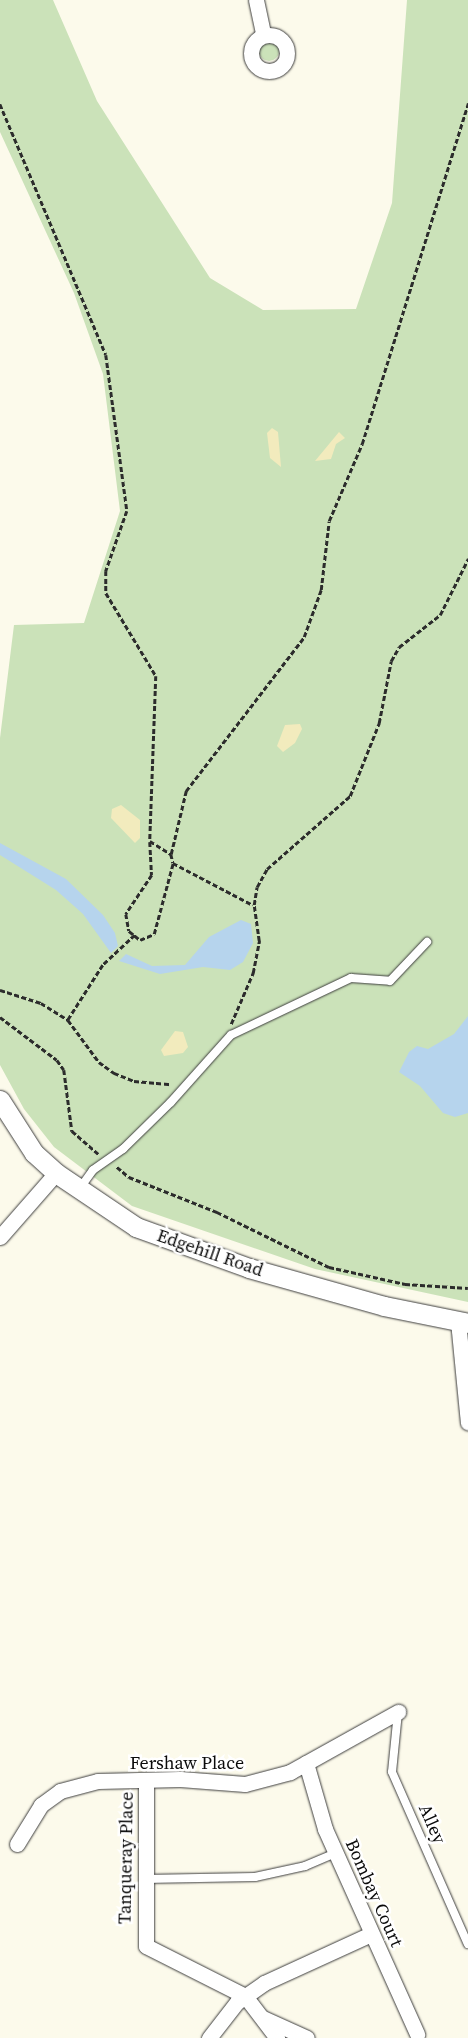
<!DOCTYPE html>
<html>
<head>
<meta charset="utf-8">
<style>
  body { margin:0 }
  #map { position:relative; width:468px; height:2038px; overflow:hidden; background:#fcfaeb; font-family:"Source Serif 4",serif }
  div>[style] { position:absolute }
  .green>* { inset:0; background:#cbe2b9 }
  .round { border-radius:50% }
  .sand>* { inset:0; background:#f2ebbd }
  .water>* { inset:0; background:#b6d4ed }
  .path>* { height:2.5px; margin-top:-1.25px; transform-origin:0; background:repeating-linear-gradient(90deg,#2c2c2c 0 5px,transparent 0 7.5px) }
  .roads { filter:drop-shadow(0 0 1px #3d3d3d) drop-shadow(0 0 1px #3d3d3d) }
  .service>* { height:8px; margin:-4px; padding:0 4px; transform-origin:4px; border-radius:4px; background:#fff }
  .minor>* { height:15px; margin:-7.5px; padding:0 7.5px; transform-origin:7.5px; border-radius:7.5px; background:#fff }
  .minor>.ring { margin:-7.5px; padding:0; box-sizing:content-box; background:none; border:15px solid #fff; border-radius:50% }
  .tertiary>* { height:19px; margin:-9.5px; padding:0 9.5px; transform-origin:9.5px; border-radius:9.5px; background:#fff }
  span { translate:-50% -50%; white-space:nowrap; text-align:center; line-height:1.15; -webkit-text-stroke:5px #fff; paint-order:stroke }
  .street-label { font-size:18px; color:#0a0a0a }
</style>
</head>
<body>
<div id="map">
  <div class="green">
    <i style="clip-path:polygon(0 0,53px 0,97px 101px,210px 278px,263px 310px,356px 309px,392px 203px,407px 0,468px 0,468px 1302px,315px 1269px,132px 1206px,54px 1147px,24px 1109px,0 1065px,0 738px,14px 625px,84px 623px,120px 511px,103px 374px,74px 293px,0 132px)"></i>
    <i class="round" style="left:259px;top:41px;width:20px;height:20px"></i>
  </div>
  <div class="sand">
    <i style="clip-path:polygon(272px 428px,278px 432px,281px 467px,270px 458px,267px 433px)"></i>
    <i style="clip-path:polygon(339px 432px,345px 438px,336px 444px,331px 459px,315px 461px)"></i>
    <i style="clip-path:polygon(285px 725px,300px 724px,302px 729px,295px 743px,283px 752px,277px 746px)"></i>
    <i style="clip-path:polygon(121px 805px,140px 820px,140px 838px,135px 843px,111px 818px,112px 809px)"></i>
    <i style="clip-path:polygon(175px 1031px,183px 1032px,188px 1047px,183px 1053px,164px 1056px,161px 1050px)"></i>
  </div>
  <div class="water">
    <i style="clip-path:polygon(0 843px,66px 879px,103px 915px,115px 933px,118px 946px,111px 953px,83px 914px,56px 890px,0 855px)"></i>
    <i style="clip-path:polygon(241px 920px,251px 924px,253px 943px,243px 962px,230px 970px,203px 967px,160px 974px,119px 961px,126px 954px,152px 966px,185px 965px,209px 937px)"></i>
    <i style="clip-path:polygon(468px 1016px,468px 1113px,455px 1117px,443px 1113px,420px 1086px,399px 1072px,409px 1052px,417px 1046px,428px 1049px,454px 1034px)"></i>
  </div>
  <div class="path">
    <i style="left:0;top:104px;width:272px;rotate:67.1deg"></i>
    <i style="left:106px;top:355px;width:157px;rotate:82.3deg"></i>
    <i style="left:127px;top:511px;width:64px;rotate:109.3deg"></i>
    <i style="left:106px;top:571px;width:22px;rotate:90deg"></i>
    <i style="left:106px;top:593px;width:97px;rotate:58.9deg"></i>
    <i style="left:156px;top:676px;width:165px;rotate:92.1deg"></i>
    <i style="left:150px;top:841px;width:25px;rotate:32deg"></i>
    <i style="left:171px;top:854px;width:65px;rotate:-76.6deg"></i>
    <i style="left:186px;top:791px;width:194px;rotate:-52.5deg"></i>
    <i style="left:304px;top:637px;width:50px;rotate:-70.1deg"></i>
    <i style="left:321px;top:590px;width:69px;rotate:-83.4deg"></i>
    <i style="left:329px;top:521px;width:84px;rotate:-66.8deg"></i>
    <i style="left:362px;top:444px;width:357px;rotate:-72.7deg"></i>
    <i style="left:150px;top:842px;width:33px;rotate:87deg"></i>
    <i style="left:152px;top:875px;width:47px;rotate:123.7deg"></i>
    <i style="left:126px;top:914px;width:17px;rotate:80deg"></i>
    <i style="left:129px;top:931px;width:14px;rotate:39deg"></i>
    <i style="left:140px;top:940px;width:15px;rotate:-23deg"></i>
    <i style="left:154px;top:934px;width:73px;rotate:-75deg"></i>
    <i style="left:171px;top:854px;width:9px;rotate:77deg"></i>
    <i style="left:173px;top:863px;width:90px;rotate:27.7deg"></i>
    <i style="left:135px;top:935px;width:44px;rotate:136.8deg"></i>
    <i style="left:103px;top:965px;width:65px;rotate:122.5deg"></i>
    <i style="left:68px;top:1020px;width:52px;rotate:53.6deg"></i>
    <i style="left:99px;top:1062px;width:19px;rotate:36deg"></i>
    <i style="left:114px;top:1073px;width:22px;rotate:22deg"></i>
    <i style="left:134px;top:1081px;width:37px;rotate:5deg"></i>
    <i style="left:0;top:990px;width:43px;rotate:17.6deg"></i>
    <i style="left:41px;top:1003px;width:32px;rotate:32deg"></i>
    <i style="left:0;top:1017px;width:71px;rotate:37deg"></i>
    <i style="left:57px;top:1060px;width:12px;rotate:55deg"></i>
    <i style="left:64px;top:1070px;width:62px;rotate:82.5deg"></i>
    <i style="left:72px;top:1131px;width:35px;rotate:41deg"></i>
    <i style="left:231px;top:1024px;width:56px;rotate:-66.7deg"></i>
    <i style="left:253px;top:973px;width:33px;rotate:-79deg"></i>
    <i style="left:259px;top:941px;width:36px;rotate:-98deg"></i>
    <i style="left:254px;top:905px;width:18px;rotate:-81deg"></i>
    <i style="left:257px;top:887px;width:21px;rotate:-61deg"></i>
    <i style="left:267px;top:869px;width:111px;rotate:-41.3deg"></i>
    <i style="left:350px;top:796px;width:79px;rotate:-68.3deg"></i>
    <i style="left:379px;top:723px;width:63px;rotate:-79deg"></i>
    <i style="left:391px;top:661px;width:16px;rotate:-60deg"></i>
    <i style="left:399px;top:647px;width:52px;rotate:-38deg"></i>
    <i style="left:440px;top:615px;width:63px;rotate:-63.4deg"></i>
    <i style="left:117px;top:1167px;width:16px;rotate:40deg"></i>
    <i style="left:129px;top:1177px;width:95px;rotate:21.7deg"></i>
    <i style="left:217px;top:1212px;width:125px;rotate:26.2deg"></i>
    <i style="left:329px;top:1267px;width:78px;rotate:12.6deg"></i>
    <i style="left:405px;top:1284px;width:63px;rotate:3.6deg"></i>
  </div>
  <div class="roads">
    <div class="service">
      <i style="left:80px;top:1188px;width:22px;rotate:-54deg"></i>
      <i style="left:93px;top:1170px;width:37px;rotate:-35deg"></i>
      <i style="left:123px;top:1149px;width:67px;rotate:-44.4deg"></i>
      <i style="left:171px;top:1102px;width:90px;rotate:-48.2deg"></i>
      <i style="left:231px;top:1035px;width:133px;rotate:-25.4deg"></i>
      <i style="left:351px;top:978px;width:39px;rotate:4deg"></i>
      <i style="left:390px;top:981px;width:54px;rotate:-46.5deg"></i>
      <i style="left:398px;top:1712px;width:60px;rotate:95.7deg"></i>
      <i style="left:392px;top:1772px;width:188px;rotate:66.2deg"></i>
      <i style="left:144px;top:1879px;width:111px;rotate:-1deg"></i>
      <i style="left:255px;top:1877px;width:51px;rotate:-12.4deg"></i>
      <i style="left:305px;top:1866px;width:33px;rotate:-23deg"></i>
    </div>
    <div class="minor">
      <i style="left:256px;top:0;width:35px;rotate:78deg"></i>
      <i class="ring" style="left:251px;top:35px;width:21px;height:21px"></i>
      <i style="left:0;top:1237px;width:85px;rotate:-48.8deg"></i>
      <i style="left:458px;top:1321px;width:102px;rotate:84.4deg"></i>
      <i style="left:306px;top:1763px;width:69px;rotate:73.9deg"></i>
      <i style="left:325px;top:1829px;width:225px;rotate:65.8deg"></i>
      <i style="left:146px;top:1783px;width:163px;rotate:90deg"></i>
      <i style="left:146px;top:1946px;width:111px;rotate:26.8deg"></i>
      <i style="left:245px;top:1996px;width:53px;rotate:52.7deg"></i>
      <i style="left:17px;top:1844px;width:46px;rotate:-58.4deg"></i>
      <i style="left:41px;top:1805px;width:24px;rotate:-36deg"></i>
      <i style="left:60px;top:1791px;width:39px;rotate:-15deg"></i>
      <i style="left:98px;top:1781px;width:82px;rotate:-1.4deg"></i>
      <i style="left:180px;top:1779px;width:65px;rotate:4.4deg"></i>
      <i style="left:245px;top:1784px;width:47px;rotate:-14.9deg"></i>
      <i style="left:290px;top:1772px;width:124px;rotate:-29.1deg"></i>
      <i style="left:263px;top:2018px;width:48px;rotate:24.4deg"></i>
      <i style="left:209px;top:2038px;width:46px;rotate:-52.1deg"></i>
      <i style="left:237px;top:2002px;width:33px;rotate:-35deg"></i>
      <i style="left:264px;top:1983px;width:118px;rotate:-24.6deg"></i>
    </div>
    <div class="tertiary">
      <i style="left:0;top:1100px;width:63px;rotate:57.3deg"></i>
      <i style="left:34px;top:1153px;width:30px;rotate:42deg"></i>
      <i style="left:56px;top:1173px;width:97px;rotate:34deg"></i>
      <i style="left:136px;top:1227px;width:120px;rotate:19.9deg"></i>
      <i style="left:249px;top:1268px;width:140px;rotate:15.7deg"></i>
      <i style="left:384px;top:1306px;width:86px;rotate:11.4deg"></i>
    </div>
  </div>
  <div class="street-label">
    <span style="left:210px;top:1253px;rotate:19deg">Edgehill Road</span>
    <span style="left:187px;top:1763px">Fershaw Place</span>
    <span style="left:432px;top:1824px;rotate:66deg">Alley</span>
    <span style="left:126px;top:1858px;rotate:-89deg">Tanqueray Place</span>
    <span style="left:374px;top:1893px;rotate:66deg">Bombay Court</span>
  </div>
</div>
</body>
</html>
